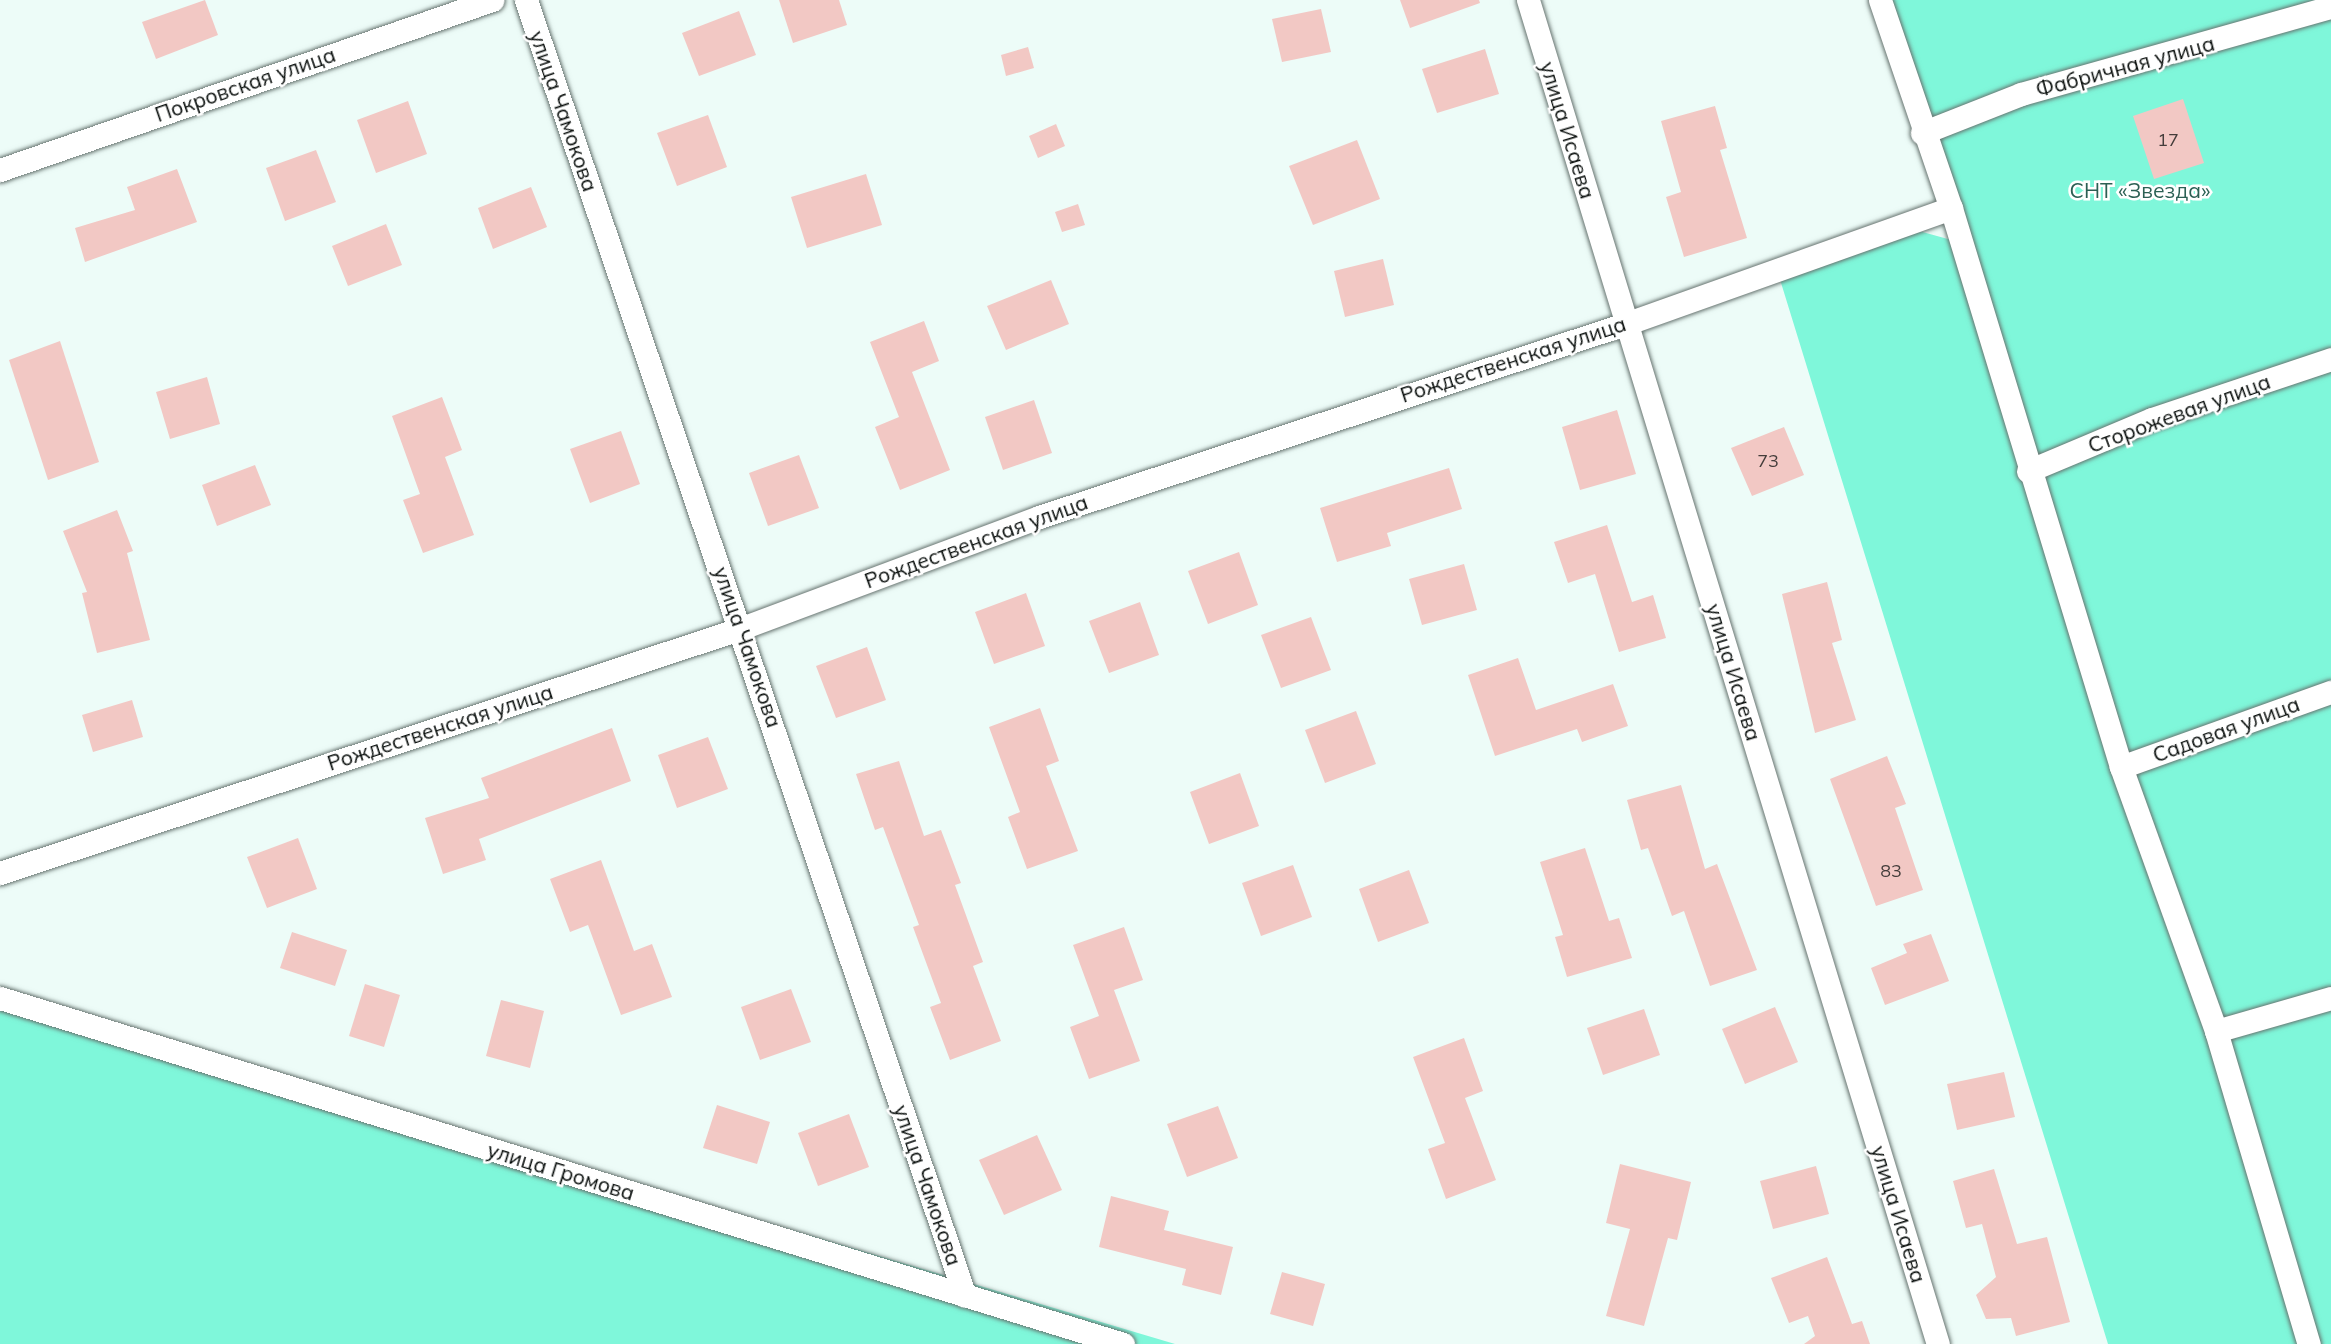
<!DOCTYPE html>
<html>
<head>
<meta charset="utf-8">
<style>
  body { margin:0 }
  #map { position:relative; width:2331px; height:1344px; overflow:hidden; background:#edfcf8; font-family:Mulish,sans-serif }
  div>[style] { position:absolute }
  .green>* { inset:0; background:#7ff7da }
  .building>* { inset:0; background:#f2c8c4 }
  .roads { filter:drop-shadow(0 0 2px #677470) drop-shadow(0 0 2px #677470) }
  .street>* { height:23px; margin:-11.5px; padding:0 11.5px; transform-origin:11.5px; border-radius:11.5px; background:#fff }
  span { translate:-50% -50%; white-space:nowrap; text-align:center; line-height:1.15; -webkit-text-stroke:5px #fff; paint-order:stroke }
  .number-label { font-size:18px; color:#443d3b }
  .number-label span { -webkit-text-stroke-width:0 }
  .street-label { font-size:21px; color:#0a0f0d }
  .park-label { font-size:21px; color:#2b6054 }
</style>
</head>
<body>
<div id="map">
  <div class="green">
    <i style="clip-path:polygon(1878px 0,2331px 0,2331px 1344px,2108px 1344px,1778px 273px,1919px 231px,1955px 241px)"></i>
    <i style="clip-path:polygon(0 989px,237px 1065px,1175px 1344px,0 1344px)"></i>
  </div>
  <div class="building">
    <i style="clip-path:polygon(205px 0,218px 35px,156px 59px,142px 22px)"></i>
    <i style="clip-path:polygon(779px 0,839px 0,847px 25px,793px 43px)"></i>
    <i style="clip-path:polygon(1400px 0,1479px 0,1480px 3px,1410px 28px)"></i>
    <i style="clip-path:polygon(1321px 9px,1331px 52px,1282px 62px,1272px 19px)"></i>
    <i style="clip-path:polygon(739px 11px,756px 55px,699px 76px,682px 33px)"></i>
    <i style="clip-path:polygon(1028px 47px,1034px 68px,1006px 76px,1001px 55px)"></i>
    <i style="clip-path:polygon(1485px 49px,1499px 94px,1437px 113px,1422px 69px)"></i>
    <i style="clip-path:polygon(2183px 99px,2204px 163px,2154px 179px,2133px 116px)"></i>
    <i style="clip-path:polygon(408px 101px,427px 154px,376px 173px,357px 120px)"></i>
    <i style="clip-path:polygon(1715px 106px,1727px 148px,1720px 150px,1747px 238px,1684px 257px,1666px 197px,1681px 192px,1661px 121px)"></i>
    <i style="clip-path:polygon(708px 115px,727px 167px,677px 186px,657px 133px)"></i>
    <i style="clip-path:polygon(1056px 124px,1065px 146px,1038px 158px,1029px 136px)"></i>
    <i style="clip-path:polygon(1357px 140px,1380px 199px,1313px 225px,1289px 166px)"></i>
    <i style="clip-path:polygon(316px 150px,336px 202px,285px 221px,266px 168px)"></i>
    <i style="clip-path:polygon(177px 169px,197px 222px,85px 262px,75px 228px,135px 210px,127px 187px)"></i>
    <i style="clip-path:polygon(866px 174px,882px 225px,807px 248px,791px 197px)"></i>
    <i style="clip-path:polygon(531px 187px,547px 227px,493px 249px,478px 208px)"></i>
    <i style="clip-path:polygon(1078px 204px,1085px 225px,1062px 232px,1055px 212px)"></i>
    <i style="clip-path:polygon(386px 224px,402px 265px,348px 286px,332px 246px)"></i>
    <i style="clip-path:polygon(1383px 259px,1394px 305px,1345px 317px,1334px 271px)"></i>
    <i style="clip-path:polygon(1051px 280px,1069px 324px,1006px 350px,987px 306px)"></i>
    <i style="clip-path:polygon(924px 321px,939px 361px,912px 372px,950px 470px,900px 490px,875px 427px,899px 417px,870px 342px)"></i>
    <i style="clip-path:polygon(60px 341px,99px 462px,48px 480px,9px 360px)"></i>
    <i style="clip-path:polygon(207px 377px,220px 424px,170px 439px,156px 392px)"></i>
    <i style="clip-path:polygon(442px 397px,462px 450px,445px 457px,474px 535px,423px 553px,403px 500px,420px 494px,392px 416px)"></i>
    <i style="clip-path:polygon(1034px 400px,1052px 453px,1003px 470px,985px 417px)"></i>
    <i style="clip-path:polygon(1617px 410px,1636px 474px,1580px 490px,1562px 427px)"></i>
    <i style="clip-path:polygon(1784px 427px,1804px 475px,1752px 496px,1731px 448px)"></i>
    <i style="clip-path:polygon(621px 431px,640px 484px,590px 503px,570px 449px)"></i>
    <i style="clip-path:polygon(799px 455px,819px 508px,768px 526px,749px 473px)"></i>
    <i style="clip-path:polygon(255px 465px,271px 505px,217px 526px,202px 485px)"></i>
    <i style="clip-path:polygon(1449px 468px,1462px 509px,1387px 533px,1391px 546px,1337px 562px,1320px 508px)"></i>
    <i style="clip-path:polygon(117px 510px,133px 551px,127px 553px,150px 640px,97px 653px,82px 593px,87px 592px,63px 531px)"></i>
    <i style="clip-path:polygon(1607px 525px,1632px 602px,1653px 595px,1666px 638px,1619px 652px,1595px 574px,1568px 583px,1554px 542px)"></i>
    <i style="clip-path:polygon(1239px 552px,1258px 605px,1208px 624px,1188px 571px)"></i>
    <i style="clip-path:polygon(1464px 564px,1477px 610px,1422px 625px,1409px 579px)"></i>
    <i style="clip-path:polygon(1827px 582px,1842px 640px,1832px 643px,1856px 720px,1815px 733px,1782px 594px)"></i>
    <i style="clip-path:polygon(1026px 593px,1045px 646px,994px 664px,975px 612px)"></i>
    <i style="clip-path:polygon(1140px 602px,1159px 655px,1109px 673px,1089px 621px)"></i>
    <i style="clip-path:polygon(1311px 617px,1331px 670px,1281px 688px,1261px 635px)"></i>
    <i style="clip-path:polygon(867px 647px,886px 700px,836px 718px,816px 666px)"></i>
    <i style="clip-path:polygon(1518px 658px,1536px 710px,1613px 684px,1628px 726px,1582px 742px,1577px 729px,1495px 756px,1468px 675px)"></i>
    <i style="clip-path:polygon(132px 700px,143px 737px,93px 752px,82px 715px)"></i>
    <i style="clip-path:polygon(1040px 708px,1059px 761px,1046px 766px,1078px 851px,1027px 869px,1008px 817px,1020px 812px,989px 727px)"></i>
    <i style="clip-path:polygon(1356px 711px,1376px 764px,1325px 783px,1305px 730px)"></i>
    <i style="clip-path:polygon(612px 728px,631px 781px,479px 839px,486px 860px,443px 874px,425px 818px,489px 798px,481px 778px)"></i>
    <i style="clip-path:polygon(708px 737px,728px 789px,677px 808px,658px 755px)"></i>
    <i style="clip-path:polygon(1887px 756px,1906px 804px,1895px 808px,1923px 890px,1876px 906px,1830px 779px)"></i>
    <i style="clip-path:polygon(899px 761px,924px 836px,941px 830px,961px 883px,955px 885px,983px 962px,973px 966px,1001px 1041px,950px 1060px,930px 1007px,941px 1003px,913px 927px,919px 925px,883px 827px,875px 830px,856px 774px)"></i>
    <i style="clip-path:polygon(1240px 773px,1259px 826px,1209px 844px,1190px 792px)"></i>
    <i style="clip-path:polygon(1681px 785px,1705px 869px,1717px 864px,1757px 970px,1710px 986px,1684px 911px,1672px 916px,1648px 848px,1641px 850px,1627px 800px)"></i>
    <i style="clip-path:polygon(298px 838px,317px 889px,267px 908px,247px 857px)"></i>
    <i style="clip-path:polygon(1585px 848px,1609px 921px,1619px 918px,1632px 958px,1567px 977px,1555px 937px,1563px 935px,1540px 862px)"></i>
    <i style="clip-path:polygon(601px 860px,634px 951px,652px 944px,672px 997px,621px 1015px,588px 925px,570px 932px,550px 879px)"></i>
    <i style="clip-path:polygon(1293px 865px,1312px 917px,1261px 936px,1242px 883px)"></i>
    <i style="clip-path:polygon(1409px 870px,1429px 923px,1378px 942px,1359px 889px)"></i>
    <i style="clip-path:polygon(1124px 927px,1143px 980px,1114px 990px,1140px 1061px,1089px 1079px,1070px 1027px,1099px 1016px,1073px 945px)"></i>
    <i style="clip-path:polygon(292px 932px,347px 950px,335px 986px,280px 968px)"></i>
    <i style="clip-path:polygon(1931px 934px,1949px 981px,1885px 1005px,1871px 968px,1907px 953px,1903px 944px)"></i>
    <i style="clip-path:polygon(365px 984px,400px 995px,384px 1047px,349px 1036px)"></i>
    <i style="clip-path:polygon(791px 989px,811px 1042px,760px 1060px,741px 1007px)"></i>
    <i style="clip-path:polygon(501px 1000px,544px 1011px,530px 1068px,486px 1056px)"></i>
    <i style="clip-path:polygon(1775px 1007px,1798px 1062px,1745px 1084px,1722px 1029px)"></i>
    <i style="clip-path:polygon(1644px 1009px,1660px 1055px,1603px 1075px,1587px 1028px)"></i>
    <i style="clip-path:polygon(1464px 1038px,1483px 1091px,1465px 1098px,1496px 1180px,1446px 1199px,1428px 1149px,1445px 1143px,1413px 1057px)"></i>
    <i style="clip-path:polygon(2004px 1072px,2015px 1117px,1957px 1130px,1947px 1084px)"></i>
    <i style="clip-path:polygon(717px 1105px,770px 1122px,757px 1164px,703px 1148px)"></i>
    <i style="clip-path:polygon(1218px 1106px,1238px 1158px,1187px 1177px,1167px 1124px)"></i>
    <i style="clip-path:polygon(849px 1114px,869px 1167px,818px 1186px,798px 1133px)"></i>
    <i style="clip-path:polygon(1037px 1135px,1062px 1190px,1004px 1215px,979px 1160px)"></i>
    <i style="clip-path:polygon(1620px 1164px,1691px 1182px,1677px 1240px,1668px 1238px,1644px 1326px,1606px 1316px,1630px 1229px,1606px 1223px)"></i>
    <i style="clip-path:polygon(1816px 1166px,1829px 1214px,1773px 1229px,1760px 1181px)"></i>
    <i style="clip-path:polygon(1994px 1169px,2017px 1244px,2047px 1237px,2070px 1322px,2016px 1336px,2011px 1318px,1986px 1319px,1976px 1295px,1996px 1277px,1982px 1224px,1966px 1228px,1953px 1181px)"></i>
    <i style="clip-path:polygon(1111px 1196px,1169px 1211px,1164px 1230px,1233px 1247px,1221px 1295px,1182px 1285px,1186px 1269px,1099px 1247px)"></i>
    <i style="clip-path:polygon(1827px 1257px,1852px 1324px,1862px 1321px,1870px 1344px,1804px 1344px,1815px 1336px,1808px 1316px,1789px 1323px,1771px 1278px)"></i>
    <i style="clip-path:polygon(1282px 1272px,1325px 1284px,1313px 1326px,1270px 1314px)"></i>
  </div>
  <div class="roads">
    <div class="street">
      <i style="left:526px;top:0;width:1368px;rotate:71.29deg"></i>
      <i style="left:1528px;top:0;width:1405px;rotate:73.04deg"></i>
      <i style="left:1880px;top:0;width:220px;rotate:71.2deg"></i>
      <i style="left:1951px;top:208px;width:584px;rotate:73.08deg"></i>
      <i style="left:2121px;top:767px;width:281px;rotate:70.2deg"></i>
      <i style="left:2216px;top:1031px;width:327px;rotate:73.5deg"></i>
      <i style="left:1922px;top:133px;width:106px;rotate:-21.5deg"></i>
      <i style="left:2021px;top:94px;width:322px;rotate:-15.7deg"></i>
      <i style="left:0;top:170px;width:521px;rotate:-19.06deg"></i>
      <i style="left:2028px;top:471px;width:134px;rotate:-22.8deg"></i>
      <i style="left:2152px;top:419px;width:189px;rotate:-18.5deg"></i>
      <i style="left:2121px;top:767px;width:223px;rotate:-19.7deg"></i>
      <i style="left:0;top:873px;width:781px;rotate:-18.27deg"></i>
      <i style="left:742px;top:628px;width:317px;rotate:-20.5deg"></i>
      <i style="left:1039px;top:517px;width:620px;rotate:-18.23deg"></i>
      <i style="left:1628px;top:323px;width:343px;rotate:-19.6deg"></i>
      <i style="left:0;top:998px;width:1175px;rotate:17.12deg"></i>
      <i style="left:2216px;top:1031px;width:120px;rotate:-16deg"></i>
    </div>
  </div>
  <div class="number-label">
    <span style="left:2168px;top:140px">17</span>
    <span style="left:1768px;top:461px">73</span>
    <span style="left:1891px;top:871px">83</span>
  </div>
  <div class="street-label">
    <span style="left:2125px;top:66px;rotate:-15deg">Фабричная улица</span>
    <span style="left:245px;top:84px;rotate:-19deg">Покровская улица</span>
    <span style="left:564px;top:111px;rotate:71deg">улица Чамокова</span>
    <span style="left:1568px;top:130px;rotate:73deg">улица Исаева</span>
    <span style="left:1513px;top:359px;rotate:-18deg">Рождественская улица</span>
    <span style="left:2179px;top:413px;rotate:-20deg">Сторожевая улица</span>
    <span style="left:976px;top:541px;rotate:-20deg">Рождественская улица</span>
    <span style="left:748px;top:647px;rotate:71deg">улица Чамокова</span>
    <span style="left:1734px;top:672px;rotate:73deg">улица Исаева</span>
    <span style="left:440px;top:727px;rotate:-18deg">Рождественская улица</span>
    <span style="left:2226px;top:729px;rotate:-20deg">Садовая улица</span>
    <span style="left:561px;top:1171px;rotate:17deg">улица Громова</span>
    <span style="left:928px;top:1185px;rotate:71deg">улица Чамокова</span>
    <span style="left:1899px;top:1214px;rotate:73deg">улица Исаева</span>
  </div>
  <div class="park-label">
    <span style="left:2140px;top:190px">СНТ «Звезда»</span>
  </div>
</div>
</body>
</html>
